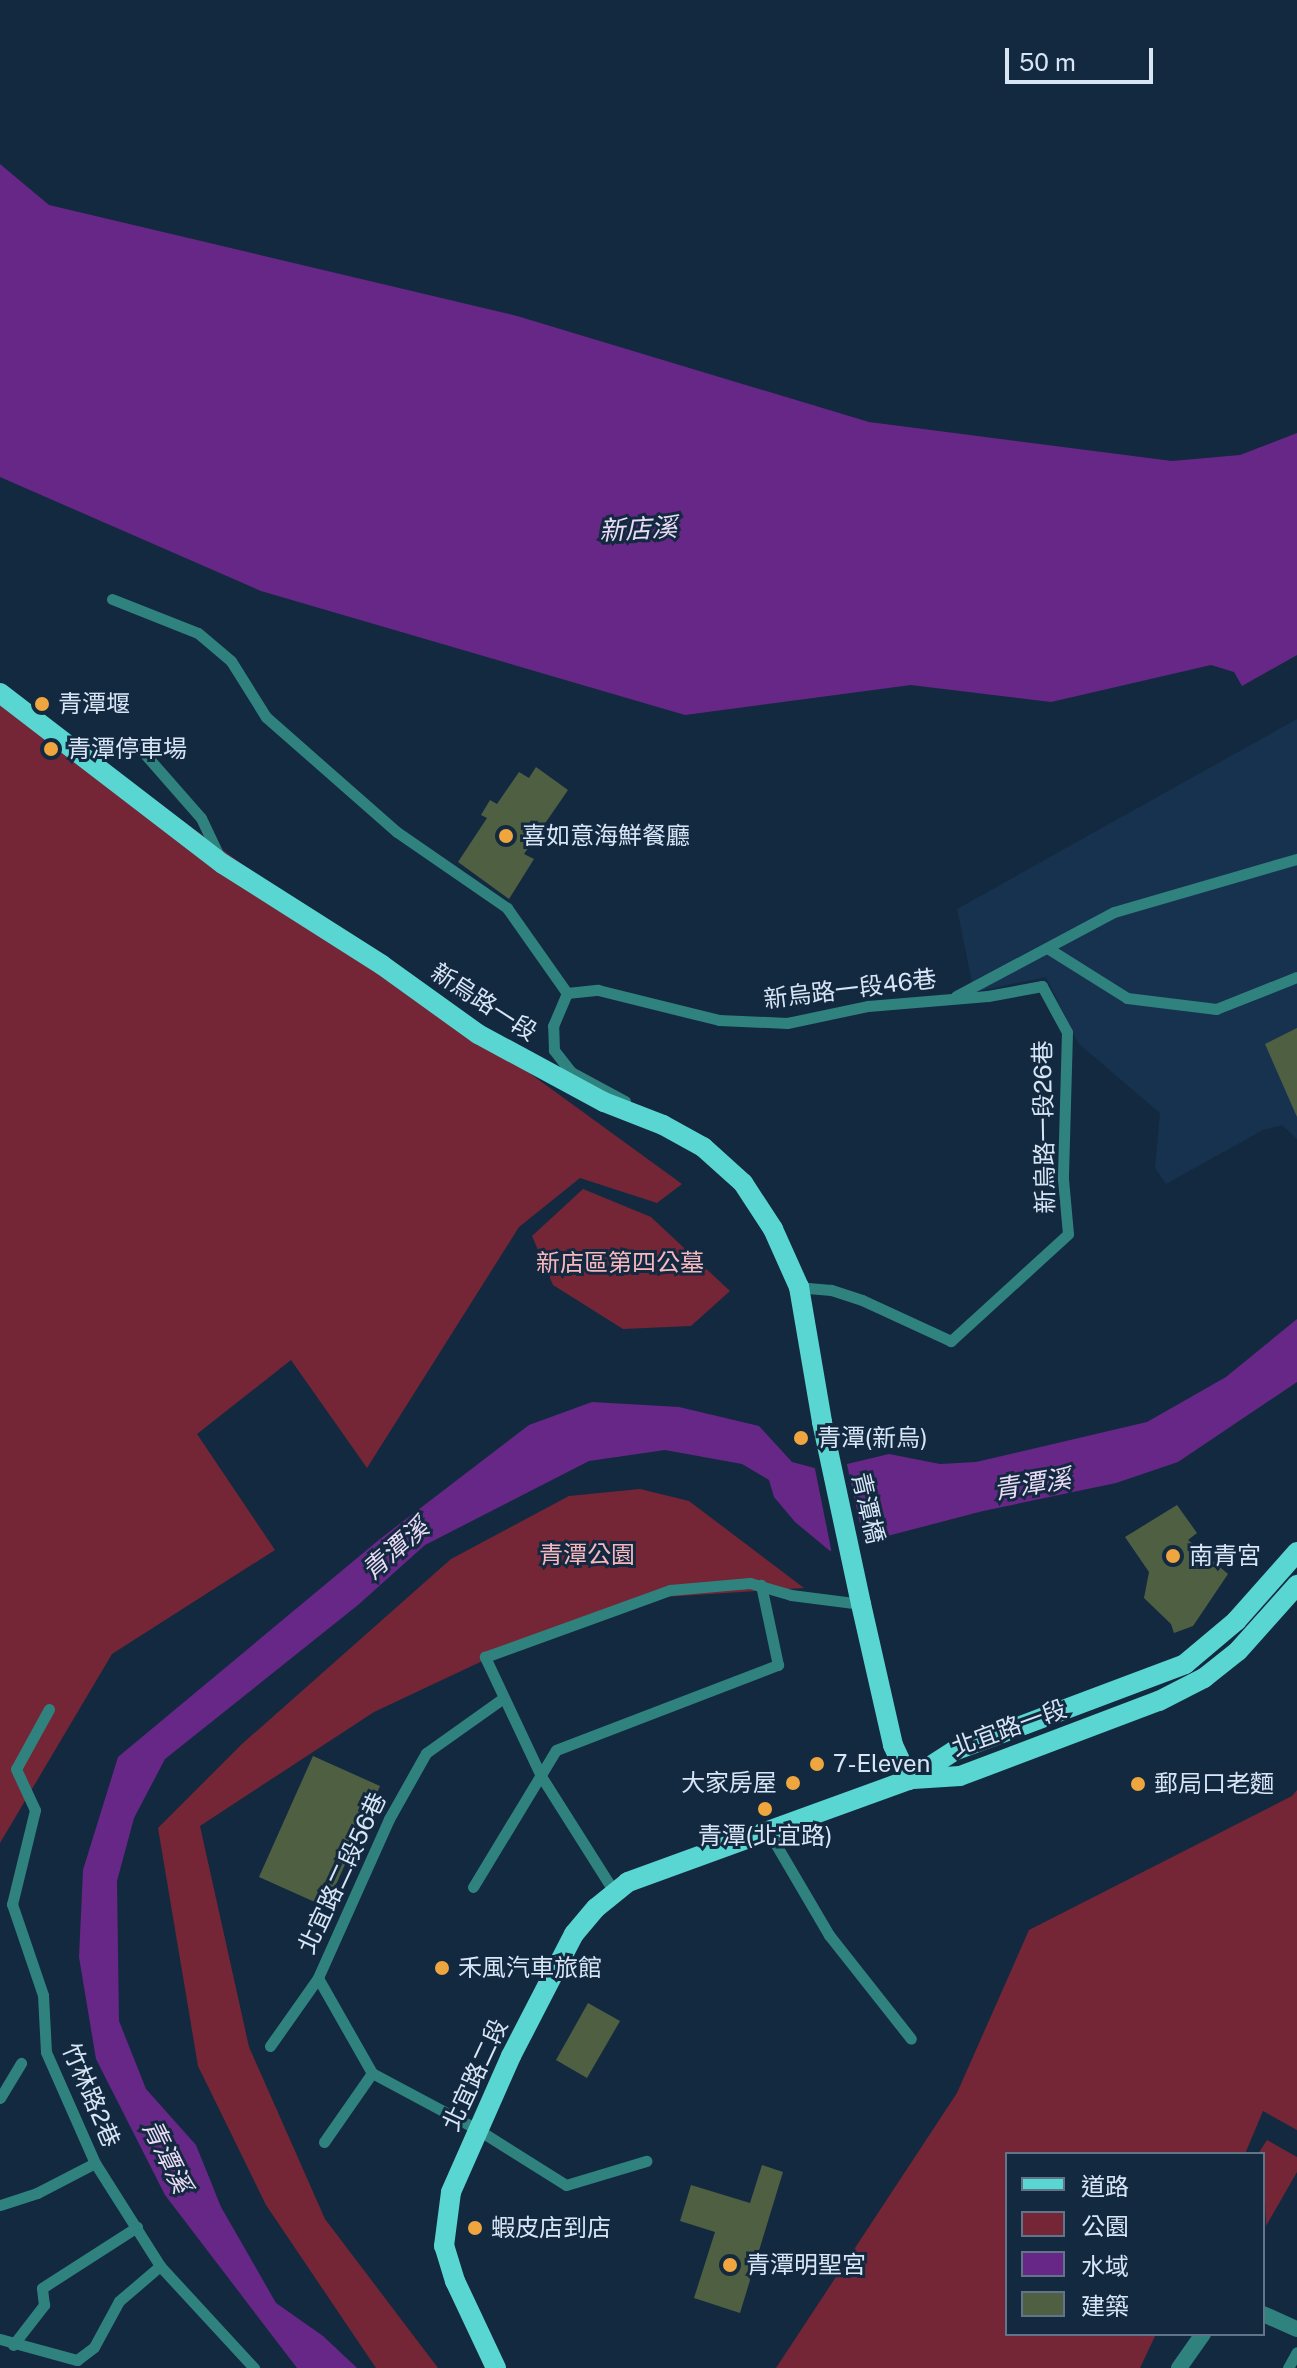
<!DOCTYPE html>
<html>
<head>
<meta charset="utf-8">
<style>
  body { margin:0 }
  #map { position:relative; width:1297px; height:2368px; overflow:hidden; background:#132940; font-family:"Public Sans","Noto Sans TC",sans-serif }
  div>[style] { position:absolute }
  .built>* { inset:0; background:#17324e }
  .green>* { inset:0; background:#742636 }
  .water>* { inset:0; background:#672787 }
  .pier>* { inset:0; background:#132940 }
  .building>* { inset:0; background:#4f6042 }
  .service>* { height:11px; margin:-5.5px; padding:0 5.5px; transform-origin:5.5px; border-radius:5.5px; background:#30827f }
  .minor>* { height:16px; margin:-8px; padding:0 8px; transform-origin:8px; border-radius:8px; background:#30827f }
  .primary>* { height:20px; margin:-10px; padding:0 10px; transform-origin:10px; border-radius:10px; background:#59d6d2 }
  .dots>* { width:22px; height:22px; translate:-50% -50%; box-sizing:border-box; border:4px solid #132940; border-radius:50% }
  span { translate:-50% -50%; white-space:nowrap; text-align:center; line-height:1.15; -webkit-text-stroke:6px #132940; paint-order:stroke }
  .poi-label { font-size:24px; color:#d7e5f5 }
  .left { translate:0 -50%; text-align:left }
  .right { translate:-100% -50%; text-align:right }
  .street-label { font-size:24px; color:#d7e5f5 }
  .park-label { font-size:24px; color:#f7b7be }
  .water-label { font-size:26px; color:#ebdcf5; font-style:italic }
  .legend { position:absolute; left:1005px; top:2152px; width:260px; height:184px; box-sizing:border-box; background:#132940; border:2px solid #617488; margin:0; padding:10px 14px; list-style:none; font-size:24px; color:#d7e5f5 }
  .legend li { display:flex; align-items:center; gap:16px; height:40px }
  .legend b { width:40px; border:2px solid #617488 }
  .scale { position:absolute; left:1005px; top:48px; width:148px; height:36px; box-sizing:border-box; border:4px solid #d7e5f5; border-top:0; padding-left:10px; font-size:24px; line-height:28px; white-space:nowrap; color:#d7e5f5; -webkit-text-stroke:6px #132940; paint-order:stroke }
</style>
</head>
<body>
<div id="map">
  <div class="built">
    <i style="clip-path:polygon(1297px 719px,1297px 1139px,1282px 1125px,1263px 1130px,1166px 1184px,1155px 1168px,1160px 1113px,1078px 1043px,1046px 977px,974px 992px,957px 909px)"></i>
  </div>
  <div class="green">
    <i style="clip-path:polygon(0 688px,682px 1184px,657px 1203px,580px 1178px,519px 1227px,367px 1468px,291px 1360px,197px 1434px,275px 1550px,112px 1654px,0 1843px)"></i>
    <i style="clip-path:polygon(583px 1189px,651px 1217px,730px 1291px,691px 1326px,623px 1329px,553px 1285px,532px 1236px)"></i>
    <i style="clip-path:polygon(640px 1489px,689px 1501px,804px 1588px,649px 1598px,523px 1642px,374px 1712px,200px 1826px,249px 2047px,325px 2219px,438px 2368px,376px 2368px,266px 2205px,198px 2066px,158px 1828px,242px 1744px,451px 1559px,569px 1496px)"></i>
    <i style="clip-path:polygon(1297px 1790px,1297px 2130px,1263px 2111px,1245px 2154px,1007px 2154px,1007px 2334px,1156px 2334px,1140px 2368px,776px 2368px,957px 2093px,1029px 1930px,1292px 1796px)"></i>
    <i style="clip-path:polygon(1267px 2140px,1297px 2157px,1297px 2172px,1266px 2226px,1263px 2154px,1258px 2154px)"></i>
  </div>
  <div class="water">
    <i style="clip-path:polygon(0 164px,49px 205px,517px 316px,869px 422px,1172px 461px,1240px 455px,1297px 433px,1297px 655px,1242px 686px,1234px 672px,1211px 665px,1051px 702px,911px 685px,685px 715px,261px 591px,0 477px)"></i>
    <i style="clip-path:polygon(1297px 1319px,1297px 1382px,1178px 1462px,1116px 1483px,983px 1511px,830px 1551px,795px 1522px,774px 1497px,769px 1480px,742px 1464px,665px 1450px,589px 1461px,425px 1545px,358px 1605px,165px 1759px,134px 1818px,117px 1881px,119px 2021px,146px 2089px,196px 2145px,221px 2207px,276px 2303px,323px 2336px,357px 2368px,297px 2368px,165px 2195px,96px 2059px,79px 1957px,83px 1870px,118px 1757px,380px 1539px,529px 1425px,592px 1402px,679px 1407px,759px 1426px,792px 1462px,822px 1470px,889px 1454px,940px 1464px,976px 1462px,1147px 1422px,1226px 1377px)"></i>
  </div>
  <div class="pier">
    <i style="clip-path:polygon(846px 1460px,865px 1546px,832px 1554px,814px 1464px,822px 1466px)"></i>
  </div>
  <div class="building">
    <i style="clip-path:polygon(536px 767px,568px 790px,524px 854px,534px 859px,509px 899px,458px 862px,487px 818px,481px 815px,490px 800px,497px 804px,519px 772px,529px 778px)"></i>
    <i style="clip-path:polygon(1297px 1028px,1297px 1117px,1265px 1044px)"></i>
    <i style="clip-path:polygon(1177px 1505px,1197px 1533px,1188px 1540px,1228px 1574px,1193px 1626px,1174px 1633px,1171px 1624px,1144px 1598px,1149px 1572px,1125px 1537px)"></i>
    <i style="clip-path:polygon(313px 1756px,380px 1786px,326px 1907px,259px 1877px)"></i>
    <i style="clip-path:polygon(588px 2003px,620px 2021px,587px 2078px,556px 2060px)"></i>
    <i style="clip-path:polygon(762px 2165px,783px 2172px,740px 2313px,694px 2298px,715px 2232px,680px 2221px,691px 2185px,750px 2203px)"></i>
  </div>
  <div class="service">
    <i style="left:112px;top:599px;width:92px;rotate:21.6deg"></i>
    <i style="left:198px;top:633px;width:43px;rotate:40.3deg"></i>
    <i style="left:231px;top:661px;width:66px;rotate:58deg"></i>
    <i style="left:266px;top:717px;width:174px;rotate:41.3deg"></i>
    <i style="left:397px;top:832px;width:134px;rotate:34.6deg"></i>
    <i style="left:507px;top:908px;width:104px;rotate:54.8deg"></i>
    <i style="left:137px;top:745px;width:97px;rotate:48.8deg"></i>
    <i style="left:201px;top:818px;width:42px;rotate:64.7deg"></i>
    <i style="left:1049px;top:949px;width:92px;rotate:32.1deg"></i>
    <i style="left:1127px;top:998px;width:90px;rotate:7deg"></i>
    <i style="left:1216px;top:1009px;width:87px;rotate:-21.6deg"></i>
    <i style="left:956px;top:996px;width:179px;rotate:-28deg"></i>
    <i style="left:1114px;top:912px;width:191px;rotate:-16.2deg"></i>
    <i style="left:625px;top:1101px;width:61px;rotate:-151.8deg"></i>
    <i style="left:571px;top:1072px;width:28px;rotate:-128deg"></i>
    <i style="left:554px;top:1050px;width:24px;rotate:-92deg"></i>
    <i style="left:553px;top:1026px;width:36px;rotate:-67deg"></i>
    <i style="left:567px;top:993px;width:31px;rotate:-6deg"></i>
    <i style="left:598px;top:990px;width:125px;rotate:13.9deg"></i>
    <i style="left:719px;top:1020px;width:68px;rotate:2.5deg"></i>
    <i style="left:787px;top:1023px;width:83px;rotate:-11.9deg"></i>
    <i style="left:868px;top:1006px;width:120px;rotate:-4.8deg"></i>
    <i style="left:988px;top:996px;width:55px;rotate:-10.5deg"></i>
    <i style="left:1042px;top:986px;width:52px;rotate:61.5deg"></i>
    <i style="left:1067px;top:1032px;width:147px;rotate:91.6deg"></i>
    <i style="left:1063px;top:1179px;width:55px;rotate:84.8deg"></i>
    <i style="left:1068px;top:1234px;width:159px;rotate:137.6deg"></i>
    <i style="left:951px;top:1341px;width:98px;rotate:-155.3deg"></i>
    <i style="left:862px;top:1300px;width:33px;rotate:-162deg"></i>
    <i style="left:831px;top:1290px;width:32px;rotate:-175deg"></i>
    <i style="left:502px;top:1699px;width:93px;rotate:144.6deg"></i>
    <i style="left:426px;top:1753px;width:76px;rotate:119.3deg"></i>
    <i style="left:389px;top:1819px;width:174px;rotate:114.1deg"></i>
    <i style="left:318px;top:1978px;width:109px;rotate:60.4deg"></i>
    <i style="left:372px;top:2073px;width:119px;rotate:28.1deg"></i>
    <i style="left:477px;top:2129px;width:105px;rotate:32.2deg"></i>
    <i style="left:566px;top:2185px;width:84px;rotate:-16.7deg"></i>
    <i style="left:49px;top:1709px;width:68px;rotate:118.8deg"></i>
    <i style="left:16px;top:1769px;width:45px;rotate:65.1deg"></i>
    <i style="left:35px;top:1810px;width:97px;rotate:103.7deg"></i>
    <i style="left:12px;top:1904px;width:96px;rotate:71.2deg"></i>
    <i style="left:43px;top:1995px;width:57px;rotate:87deg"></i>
    <i style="left:46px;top:2052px;width:121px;rotate:66.2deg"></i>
    <i style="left:95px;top:2163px;width:122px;rotate:57.7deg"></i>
    <i style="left:160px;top:2266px;width:139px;rotate:47.3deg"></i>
    <i style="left:768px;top:1831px;width:121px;rotate:59.6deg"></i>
    <i style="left:829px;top:1935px;width:132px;rotate:51.7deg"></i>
    <i style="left:473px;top:1887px;width:160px;rotate:-58.8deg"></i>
    <i style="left:556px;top:1750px;width:238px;rotate:-21deg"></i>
    <i style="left:778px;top:1665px;width:82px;rotate:-102deg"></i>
    <i style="left:613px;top:1890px;width:135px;rotate:-122.3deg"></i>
    <i style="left:541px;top:1776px;width:132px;rotate:-115.2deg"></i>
    <i style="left:485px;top:1657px;width:197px;rotate:-19.9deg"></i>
    <i style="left:670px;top:1590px;width:80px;rotate:-5deg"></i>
    <i style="left:750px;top:1583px;width:43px;rotate:16.3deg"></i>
    <i style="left:791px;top:1595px;width:71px;rotate:7.3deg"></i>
    <i style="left:270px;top:2046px;width:83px;rotate:-54.8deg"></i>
    <i style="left:0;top:2098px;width:41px;rotate:-59deg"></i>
    <i style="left:324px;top:2142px;width:84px;rotate:-55.2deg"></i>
    <i style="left:0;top:2205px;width:39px;rotate:-18deg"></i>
    <i style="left:37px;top:2193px;width:65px;rotate:-27.3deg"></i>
    <i style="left:0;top:2339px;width:80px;rotate:15.3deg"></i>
    <i style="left:77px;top:2360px;width:21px;rotate:-37deg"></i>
    <i style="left:94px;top:2347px;width:52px;rotate:-61.5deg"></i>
    <i style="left:119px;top:2301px;width:54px;rotate:-40.5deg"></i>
    <i style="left:13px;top:2345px;width:51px;rotate:-52.2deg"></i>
    <i style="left:44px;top:2305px;width:17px;rotate:-97deg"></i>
    <i style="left:42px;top:2288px;width:113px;rotate:-32.7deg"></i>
    <i style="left:1288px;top:2368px;width:18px;rotate:-61deg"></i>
  </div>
  <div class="minor">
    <i style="left:1263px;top:2314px;width:37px;rotate:24deg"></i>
    <i style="left:1179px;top:2368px;width:42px;rotate:-54.8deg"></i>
  </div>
  <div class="primary">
    <i style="left:0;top:693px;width:281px;rotate:37.5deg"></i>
    <i style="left:223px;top:864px;width:188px;rotate:32.4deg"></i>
    <i style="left:382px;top:965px;width:118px;rotate:35.7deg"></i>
    <i style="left:478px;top:1034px;width:143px;rotate:28.4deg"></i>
    <i style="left:604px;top:1102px;width:63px;rotate:21.3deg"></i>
    <i style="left:663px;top:1125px;width:46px;rotate:28.8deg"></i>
    <i style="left:703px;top:1147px;width:54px;rotate:42deg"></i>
    <i style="left:743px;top:1183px;width:55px;rotate:56.9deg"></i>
    <i style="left:773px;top:1229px;width:64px;rotate:65.9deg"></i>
    <i style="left:799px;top:1287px;width:137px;rotate:80.3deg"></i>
    <i style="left:822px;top:1422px;width:186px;rotate:77.9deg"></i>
    <i style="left:861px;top:1604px;width:145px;rotate:77.2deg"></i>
    <i style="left:893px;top:1745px;width:38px;rotate:65deg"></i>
    <i style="left:913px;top:1779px;width:47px;rotate:-3.7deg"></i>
    <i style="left:960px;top:1776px;width:213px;rotate:-20.7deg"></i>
    <i style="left:1159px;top:1701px;width:51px;rotate:-27.1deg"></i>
    <i style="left:1204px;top:1678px;width:43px;rotate:-38.5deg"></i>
    <i style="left:1238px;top:1651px;width:89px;rotate:-48.2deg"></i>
    <i style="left:496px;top:2368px;width:96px;rotate:-115.2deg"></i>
    <i style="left:455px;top:2281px;width:37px;rotate:-107deg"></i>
    <i style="left:444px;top:2246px;width:54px;rotate:-82.6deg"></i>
    <i style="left:451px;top:2192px;width:149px;rotate:-66.2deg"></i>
    <i style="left:511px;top:2056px;width:137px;rotate:-62.7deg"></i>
    <i style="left:574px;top:1934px;width:34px;rotate:-50deg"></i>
    <i style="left:596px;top:1908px;width:41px;rotate:-39.1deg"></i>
    <i style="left:628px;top:1882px;width:299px;rotate:-20deg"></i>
    <i style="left:909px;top:1780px;width:54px;rotate:-32.8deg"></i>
    <i style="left:954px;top:1751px;width:247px;rotate:-20.6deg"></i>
    <i style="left:1185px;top:1664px;width:67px;rotate:-40.1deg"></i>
    <i style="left:1236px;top:1621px;width:92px;rotate:-48.5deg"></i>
  </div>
  <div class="dots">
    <i style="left:42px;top:704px;background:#f0a63e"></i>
    <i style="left:51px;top:749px;background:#f0a63e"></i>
    <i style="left:506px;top:836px;background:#f0a63e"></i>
    <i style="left:801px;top:1438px;background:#f0a63e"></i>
    <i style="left:1173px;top:1556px;background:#f0a63e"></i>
    <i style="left:817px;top:1764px;background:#f0a63e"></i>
    <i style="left:793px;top:1783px;background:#f0a63e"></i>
    <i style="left:1138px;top:1784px;background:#f0a63e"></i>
    <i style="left:765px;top:1809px;background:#f0a63e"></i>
    <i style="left:442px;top:1968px;background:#f0a63e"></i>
    <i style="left:475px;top:2228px;background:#f0a63e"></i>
    <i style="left:730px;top:2265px;background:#f0a63e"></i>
  </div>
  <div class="poi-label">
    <span class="left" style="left:58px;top:704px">青潭堰</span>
    <span class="left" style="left:67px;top:749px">青潭停車場</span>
    <span class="left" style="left:522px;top:836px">喜如意海鮮餐廳</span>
    <span class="left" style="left:817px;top:1438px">青潭(新烏)</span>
    <span class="left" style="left:1189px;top:1556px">南青宮</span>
    <span class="left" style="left:833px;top:1764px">7-Eleven</span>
    <span class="right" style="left:777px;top:1783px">大家房屋</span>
    <span class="left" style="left:1154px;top:1784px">郵局口老麵</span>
    <span style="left:765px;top:1836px">青潭(北宜路)</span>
    <span class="left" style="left:458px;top:1968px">禾風汽車旅館</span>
    <span class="left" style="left:491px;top:2228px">蝦皮店到店</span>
    <span class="left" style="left:746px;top:2265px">青潭明聖宮</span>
  </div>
  <div class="street-label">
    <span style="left:850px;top:989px;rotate:-7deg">新烏路一段46巷</span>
    <span style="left:484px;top:1002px;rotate:33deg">新烏路一段</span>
    <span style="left:1044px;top:1127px;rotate:-91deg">新烏路一段26巷</span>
    <span style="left:868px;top:1508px;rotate:77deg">青潭橋</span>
    <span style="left:1009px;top:1728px;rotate:-20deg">北宜路一段</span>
    <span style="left:342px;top:1873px;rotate:-65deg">北宜路二段56巷</span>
    <span style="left:475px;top:2075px;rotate:-65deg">北宜路二段</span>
    <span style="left:91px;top:2095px;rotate:67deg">竹林路2巷</span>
  </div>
  <div class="park-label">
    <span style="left:620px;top:1263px">新店區第四公墓</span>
    <span style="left:587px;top:1555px">青潭公園</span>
  </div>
  <div class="water-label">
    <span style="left:638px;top:529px;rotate:-3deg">新店溪</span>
    <span style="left:1032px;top:1484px;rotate:-9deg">青潭溪</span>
    <span style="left:395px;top:1549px;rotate:-41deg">青潭溪</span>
    <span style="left:167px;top:2156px;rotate:64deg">青潭溪</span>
  </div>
  <ul class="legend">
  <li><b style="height:10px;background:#59d6d2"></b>道路</li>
  <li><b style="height:22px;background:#742636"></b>公園</li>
  <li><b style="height:22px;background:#672787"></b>水域</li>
  <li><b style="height:22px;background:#4f6042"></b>建築</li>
  </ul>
  <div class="scale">50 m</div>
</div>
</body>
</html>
